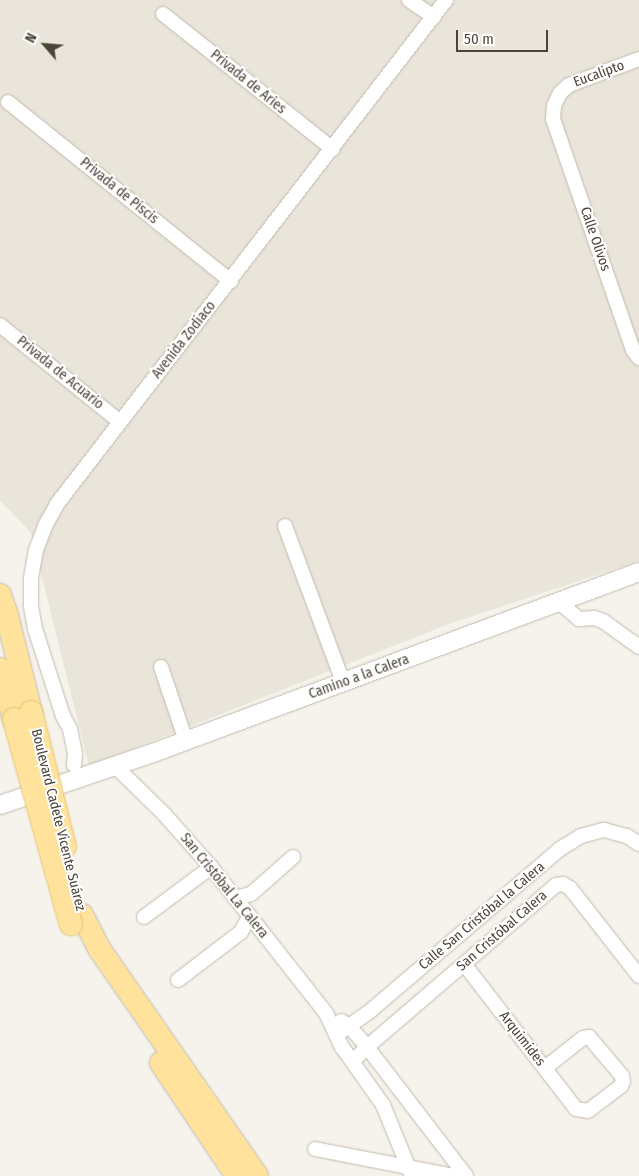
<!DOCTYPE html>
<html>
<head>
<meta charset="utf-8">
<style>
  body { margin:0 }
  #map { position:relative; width:639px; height:1176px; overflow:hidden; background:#f6f3ec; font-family:"Fira Sans Condensed",sans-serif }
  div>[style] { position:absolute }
  .residential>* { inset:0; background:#eae5da }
  .roads { filter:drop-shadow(0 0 1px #c2bbae) drop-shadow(0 0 1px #c2bbae) }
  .minor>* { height:14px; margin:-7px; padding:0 7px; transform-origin:7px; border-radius:7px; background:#fff }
  .tertiary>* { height:18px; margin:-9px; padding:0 9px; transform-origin:9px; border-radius:9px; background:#fff }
  .primary>* { height:22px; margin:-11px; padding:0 11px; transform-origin:11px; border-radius:11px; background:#ffe39c }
  .bridges { filter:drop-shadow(0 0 1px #e6c16a) drop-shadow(0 0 1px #e6c16a) }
  .primary-bridge>* { height:22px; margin:-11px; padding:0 11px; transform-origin:11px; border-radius:11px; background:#ffe39c }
  span { translate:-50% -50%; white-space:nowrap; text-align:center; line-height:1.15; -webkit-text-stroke:4px #fff; paint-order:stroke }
  .street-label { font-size:14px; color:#4b4439 }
  .north { position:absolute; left:20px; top:20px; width:50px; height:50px; -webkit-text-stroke:4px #fff; paint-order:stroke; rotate:297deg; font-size:14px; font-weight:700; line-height:20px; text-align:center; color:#4b4439 }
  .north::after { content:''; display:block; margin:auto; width:18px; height:22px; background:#4b4439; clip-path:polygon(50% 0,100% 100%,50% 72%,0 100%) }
  .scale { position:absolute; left:456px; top:30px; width:92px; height:22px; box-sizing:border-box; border:2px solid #4b4439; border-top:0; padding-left:6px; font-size:15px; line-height:18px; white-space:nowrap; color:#4b4439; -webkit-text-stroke:4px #fff; paint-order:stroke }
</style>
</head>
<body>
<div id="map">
  <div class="residential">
    <i style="clip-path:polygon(0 0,639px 0,639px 561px,449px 624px,89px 766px,31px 533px,0 500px)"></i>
  </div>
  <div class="roads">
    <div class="minor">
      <i style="left:409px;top:0;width:30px;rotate:34deg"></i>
      <i style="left:163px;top:14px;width:217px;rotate:38.5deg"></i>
      <i style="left:639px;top:59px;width:75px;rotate:159.6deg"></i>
      <i style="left:569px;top:85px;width:12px;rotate:138deg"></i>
      <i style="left:560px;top:93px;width:14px;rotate:115deg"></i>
      <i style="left:554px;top:106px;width:13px;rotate:94deg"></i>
      <i style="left:553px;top:119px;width:244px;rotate:70.9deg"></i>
      <i style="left:633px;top:350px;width:10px;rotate:53deg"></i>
      <i style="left:8px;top:102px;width:286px;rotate:38.8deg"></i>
      <i style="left:0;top:325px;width:154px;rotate:38.9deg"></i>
      <i style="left:285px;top:526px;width:166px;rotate:69.6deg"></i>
      <i style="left:560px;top:603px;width:25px;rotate:40deg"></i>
      <i style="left:579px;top:619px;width:15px;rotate:-4deg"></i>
      <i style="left:594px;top:618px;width:9px;rotate:18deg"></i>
      <i style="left:603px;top:621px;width:44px;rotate:35.8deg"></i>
      <i style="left:161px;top:667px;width:78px;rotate:71.3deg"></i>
      <i style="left:74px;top:765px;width:12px;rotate:-85deg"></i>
      <i style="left:75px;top:753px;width:25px;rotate:-102deg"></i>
      <i style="left:70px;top:729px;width:15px;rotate:-118deg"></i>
      <i style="left:63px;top:716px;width:91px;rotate:-107.8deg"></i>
      <i style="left:35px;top:629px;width:23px;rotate:-100deg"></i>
      <i style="left:31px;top:606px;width:28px;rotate:-90deg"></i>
      <i style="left:31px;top:578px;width:28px;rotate:-80deg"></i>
      <i style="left:36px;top:550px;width:26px;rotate:-69deg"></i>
      <i style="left:45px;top:526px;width:25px;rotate:-61deg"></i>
      <i style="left:57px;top:504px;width:637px;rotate:-52.34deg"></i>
      <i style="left:115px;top:766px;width:69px;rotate:44.4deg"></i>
      <i style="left:164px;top:814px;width:71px;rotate:48.4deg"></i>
      <i style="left:211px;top:867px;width:186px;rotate:51.8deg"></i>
      <i style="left:326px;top:1013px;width:38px;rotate:65deg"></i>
      <i style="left:342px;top:1047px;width:71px;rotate:54.7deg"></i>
      <i style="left:383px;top:1105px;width:77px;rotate:67.8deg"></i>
      <i style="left:235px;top:898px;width:16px;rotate:-14deg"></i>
      <i style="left:251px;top:894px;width:56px;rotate:-41.4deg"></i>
      <i style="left:144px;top:917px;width:84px;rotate:-36.7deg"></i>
      <i style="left:464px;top:964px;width:183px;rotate:52.3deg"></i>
      <i style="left:576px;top:1109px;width:12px;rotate:9deg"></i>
      <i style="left:588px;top:1111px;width:41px;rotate:-37.1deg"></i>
      <i style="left:621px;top:1086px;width:5px;rotate:-68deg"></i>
      <i style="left:623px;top:1081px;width:5px;rotate:-101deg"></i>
      <i style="left:622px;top:1076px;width:51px;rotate:-130.2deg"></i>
      <i style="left:589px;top:1037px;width:6px;rotate:171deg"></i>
      <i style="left:583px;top:1038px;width:48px;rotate:141.7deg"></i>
      <i style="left:178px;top:980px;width:79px;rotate:-37.3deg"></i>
      <i style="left:241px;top:932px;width:17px;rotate:-62deg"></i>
      <i style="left:341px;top:1021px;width:9px;rotate:32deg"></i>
      <i style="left:349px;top:1026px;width:28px;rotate:49deg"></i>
      <i style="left:367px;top:1047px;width:163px;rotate:52.5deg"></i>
      <i style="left:336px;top:1035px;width:40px;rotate:-34.9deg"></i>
      <i style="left:369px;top:1012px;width:251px;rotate:-40.5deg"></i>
      <i style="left:560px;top:849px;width:25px;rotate:-32deg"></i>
      <i style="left:581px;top:836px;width:24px;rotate:-15deg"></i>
      <i style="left:604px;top:830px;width:24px;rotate:15deg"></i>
      <i style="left:627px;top:836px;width:14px;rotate:34deg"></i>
      <i style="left:353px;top:1061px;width:20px;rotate:-45deg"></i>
      <i style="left:367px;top:1047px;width:249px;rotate:-40.6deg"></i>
      <i style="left:556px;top:885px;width:7px;rotate:-8deg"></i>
      <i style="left:563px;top:884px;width:8px;rotate:30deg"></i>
      <i style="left:570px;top:888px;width:112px;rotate:51.9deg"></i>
      <i style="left:315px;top:1149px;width:142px;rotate:11deg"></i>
    </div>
    <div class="tertiary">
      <i style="left:0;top:805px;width:162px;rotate:-18.8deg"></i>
      <i style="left:153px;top:753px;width:519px;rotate:-20.43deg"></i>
    </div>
    <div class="primary">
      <i style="left:0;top:595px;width:18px;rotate:71deg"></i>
      <i style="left:6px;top:612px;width:103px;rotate:76deg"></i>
      <i style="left:0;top:669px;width:52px;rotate:74.4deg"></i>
      <i style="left:82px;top:915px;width:39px;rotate:63deg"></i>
      <i style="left:100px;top:950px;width:275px;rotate:55.2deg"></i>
      <i style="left:161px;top:1063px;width:136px;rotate:56.1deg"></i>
    </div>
  </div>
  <div class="bridges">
    <div class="primary-bridge">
      <i style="left:31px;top:712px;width:139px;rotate:75.9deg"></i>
      <i style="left:14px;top:719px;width:213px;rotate:74.5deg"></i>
    </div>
  </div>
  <div class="street-label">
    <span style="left:599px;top:74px;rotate:-20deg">Eucalipto</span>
    <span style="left:248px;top:82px;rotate:39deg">Privada de Aries</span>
    <span style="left:119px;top:191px;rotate:39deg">Privada de Piscis</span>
    <span style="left:595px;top:239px;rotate:71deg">Calle Olivos</span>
    <span style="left:184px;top:340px;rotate:-52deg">Avenida Zodíaco</span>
    <span style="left:60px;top:373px;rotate:39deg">Privada de Acuario</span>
    <span style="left:359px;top:677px;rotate:-20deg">Camino a la Calera</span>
    <span style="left:58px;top:820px;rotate:76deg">Boulevard Cadete Vicente Suárez</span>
    <span style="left:224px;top:886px;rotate:51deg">San Cristóbal La Calera</span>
    <span style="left:482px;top:916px;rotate:-40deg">Calle San Cristóbal la Calera</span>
    <span style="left:502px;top:931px;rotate:-41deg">San Cristóbal Calera</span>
    <span style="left:522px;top:1039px;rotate:52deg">Arquimides</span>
  </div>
  <div class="north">N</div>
  <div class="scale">50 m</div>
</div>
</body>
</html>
